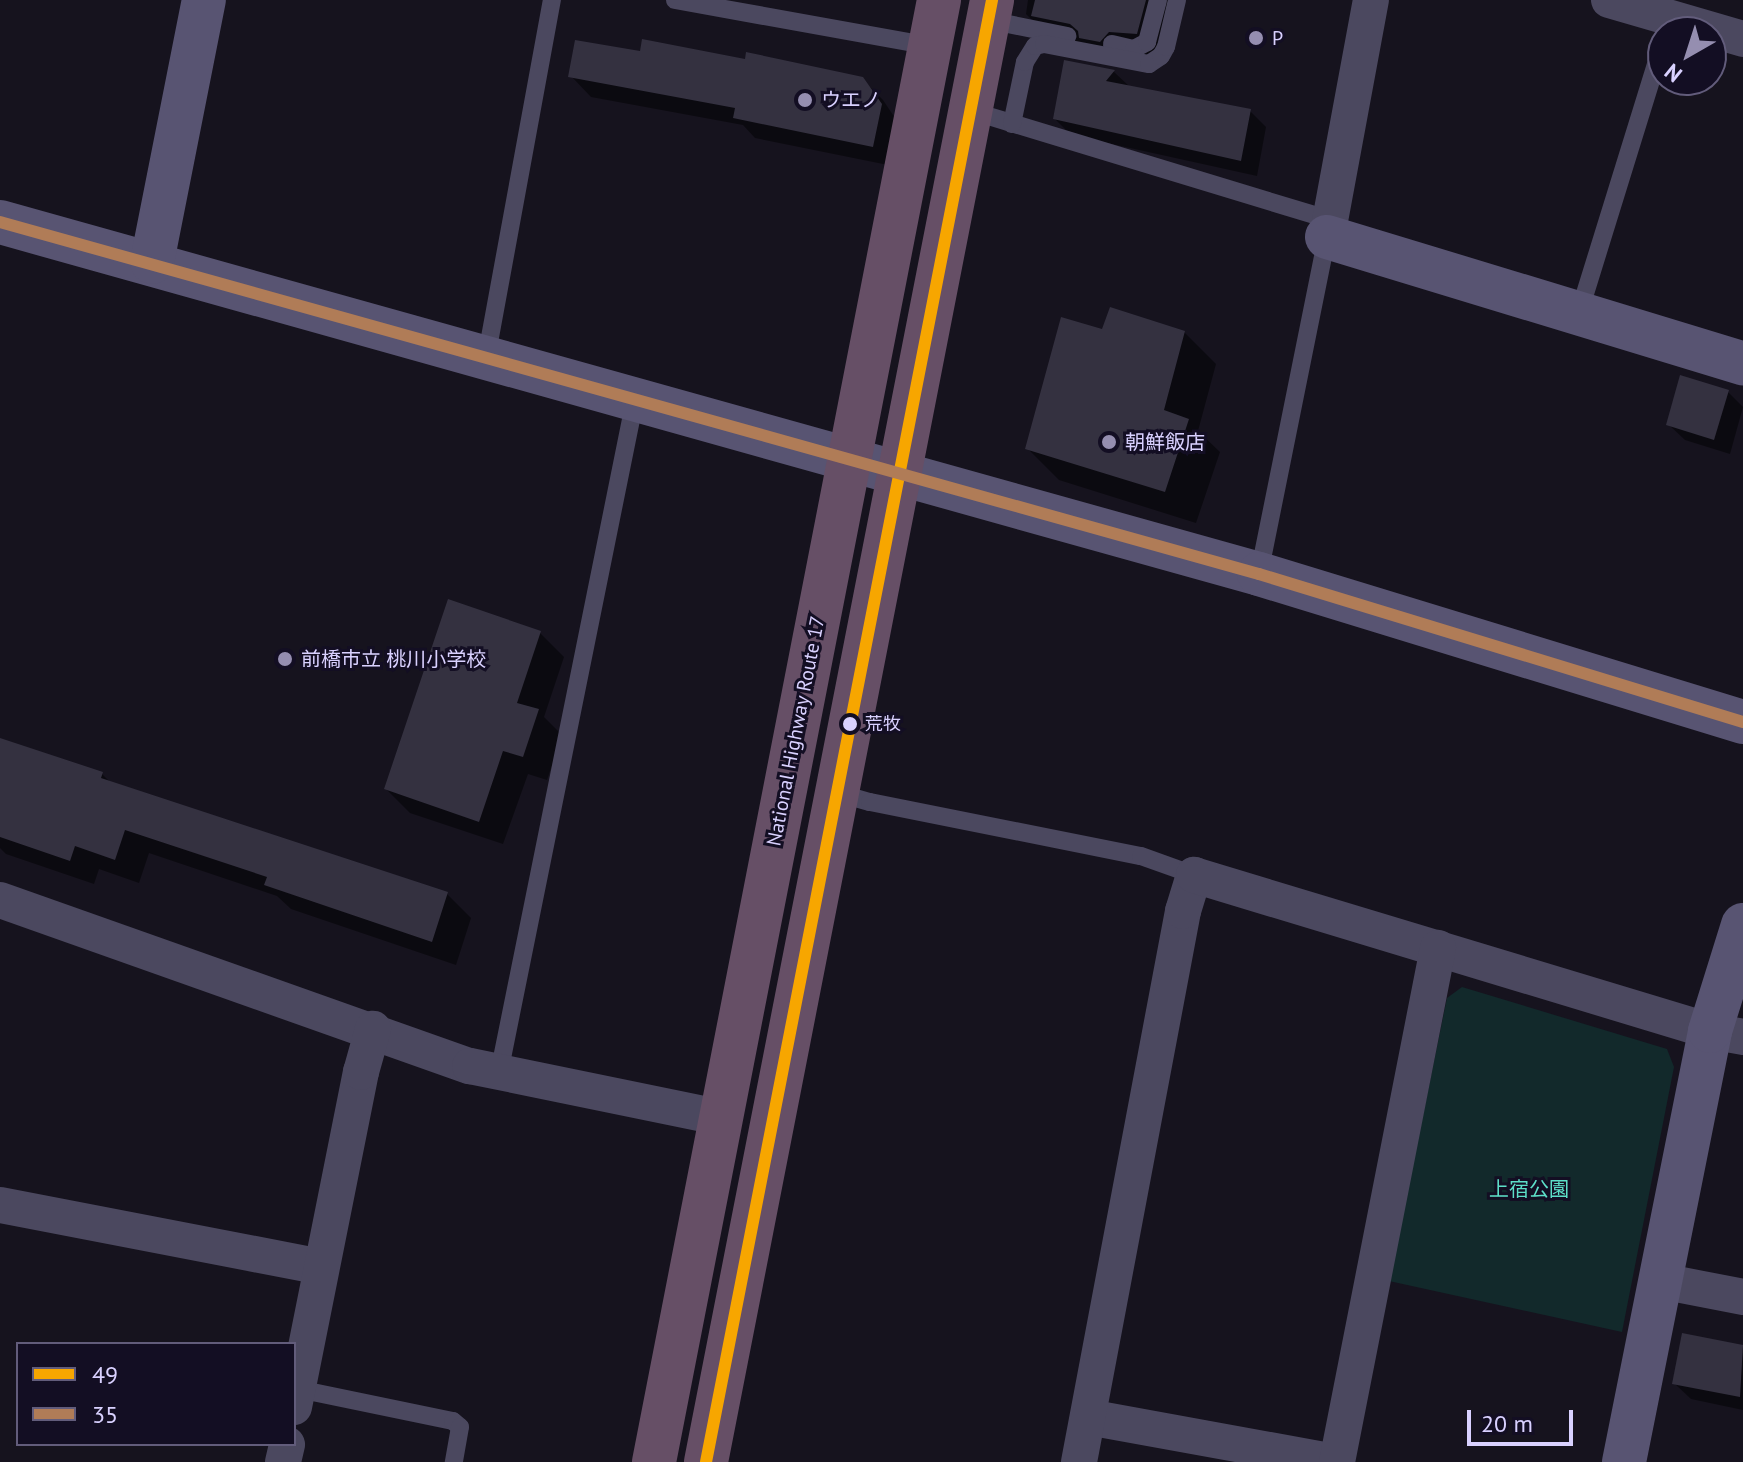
<!DOCTYPE html>
<html>
<head>
<meta charset="utf-8">
<style>
  body { margin:0 }
  #map { position:relative; width:1743px; height:1462px; overflow:hidden; background:#16131e; font-family:"PT Sans","Noto Sans JP",sans-serif }
  div>[style] { position:absolute }
  .green>* { inset:0; background:#12292b }
  .shadow>* { inset:0; background:#0007 }
  .building>* { inset:0; background:#343140 }
  .lane>* { height:18px; margin:-9px; padding:0 9px; transform-origin:9px; border-radius:9px; background:#4b485f }
  .street>* { height:36px; margin:-18px; padding:0 18px; transform-origin:18px; border-radius:18px; background:#4b485f }
  .secondary>* { height:44px; margin:-22px; padding:0 22px; transform-origin:22px; border-radius:22px; background:#585472 }
  .highway>* { height:44px; margin:-22px; padding:0 22px; transform-origin:22px; border-radius:22px; background:#664f66 }
  .bus-1>* { height:12px; margin:-6px; padding:0 6px; transform-origin:6px; border-radius:6px; background:#f7a600 }
  .bus-2>* { height:12px; margin:-6px; padding:0 6px; transform-origin:6px; border-radius:6px; background:#b07c57 }
  .dots>* { width:22px; height:22px; translate:-50% -50%; box-sizing:border-box; border:4px solid #130e23; border-radius:50% }
  span { translate:-50% -50%; white-space:nowrap; text-align:center; line-height:1.15; -webkit-text-stroke:6px #130e23; paint-order:stroke }
  .bus-label { font-size:18px; color:#d9d1ff }
  .left { translate:0 -50%; text-align:left }
  .poi-label { font-size:20px; color:#d9d1ff }
  .street-label { font-size:20px; color:#d9d1ff }
  .park-label { font-size:20px; color:#5ddfc8 }
  .legend { position:absolute; left:16px; top:1342px; width:280px; height:104px; box-sizing:border-box; background:#130e23; border:2px solid #625c7b; margin:0; padding:10px 14px; list-style:none; font-size:24px; color:#d9d1ff }
  .legend li { display:flex; align-items:center; gap:16px; height:40px }
  .legend b { width:40px; border:2px solid #625c7b }
  .north { position:absolute; left:1647px; top:16px; width:80px; height:80px; box-sizing:border-box; background:#130e23; border:2px solid #625c7b; border-radius:50%; rotate:219deg; font-size:22px; font-weight:700; line-height:32px; text-align:center; color:#d9d1ff }
  .north::after { content:''; display:block; margin:auto; width:28px; height:36px; background:#958eb0; clip-path:polygon(50% 0,100% 100%,50% 72%,0 100%) }
  .scale { position:absolute; left:1467px; top:1410px; width:106px; height:36px; box-sizing:border-box; border:4px solid #d9d1ff; border-top:0; padding-left:10px; font-size:24px; line-height:28px; white-space:nowrap; color:#d9d1ff; -webkit-text-stroke:6px #130e23; paint-order:stroke }
</style>
</head>
<body>
<div id="map">
  <div class="green">
    <i style="clip-path:polygon(1462px 987px,1667px 1049px,1674px 1067px,1622px 1332px,1389px 1281px,1447px 998px)"></i>
  </div>
  <div class="shadow">
    <i style="clip-path:polygon(1028px 0,1171px 0,1160px 58px,1050px 38px,1026px 14px)"></i>
    <i style="clip-path:polygon(642px 53px,746px 61px,862px 79px,883px 100px,901px 127px,893px 166px,755px 138px,743px 125px,591px 97px,571px 76px)"></i>
    <i style="clip-path:polygon(1066px 62px,1114px 72px,1130px 87px,1250px 111px,1266px 127px,1257px 176px,1071px 135px,1055px 119px)"></i>
    <i style="clip-path:polygon(1184px 332px,1216px 364px,1198px 431px,1220px 452px,1196px 523px,1059px 480px,1028px 449px)"></i>
    <i style="clip-path:polygon(1728px 392px,1743px 407px,1730px 454px,1685px 440px,1668px 424px)"></i>
    <i style="clip-path:polygon(540px 633px,564px 657px,544px 717px,562px 735px,547px 780px,528px 774px,503px 844px,410px 813px,386px 789px)"></i>
    <i style="clip-path:polygon(0 740px,102px 774px,111px 783px,447px 894px,471px 918px,456px 965px,291px 909px,277px 896px,149px 853px,139px 883px,99px 869px,94px 884px,6px 854px,0 848px)"></i>
    <i style="clip-path:polygon(1684px 1336px,1743px 1348px,1743px 1410px,1691px 1399px,1674px 1383px)"></i>
  </div>
  <div class="building">
    <i style="clip-path:polygon(1035px 0,1146px 0,1137px 34px,1109px 32px,1100px 42px,1079px 38px,1078px 31px,1070px 24px,1031px 16px)"></i>
    <i style="clip-path:polygon(642px 39px,745px 59px,746px 52px,863px 77px,882px 104px,873px 147px,733px 118px,735px 108px,568px 77px,575px 40px,640px 51px)"></i>
    <i style="clip-path:polygon(1064px 60px,1115px 70px,1106px 81px,1251px 109px,1241px 161px,1053px 119px)"></i>
    <i style="clip-path:polygon(1110px 307px,1185px 331px,1164px 410px,1189px 419px,1165px 492px,1025px 449px,1061px 317px,1102px 329px)"></i>
    <i style="clip-path:polygon(1680px 375px,1729px 390px,1714px 440px,1666px 425px)"></i>
    <i style="clip-path:polygon(448px 599px,541px 631px,517px 703px,539px 709px,523px 757px,503px 751px,479px 822px,384px 789px)"></i>
    <i style="clip-path:polygon(0 738px,103px 772px,101px 778px,448px 892px,432px 942px,264px 885px,267px 877px,125px 830px,115px 860px,75px 846px,70px 861px,0 837px)"></i>
    <i style="clip-path:polygon(1682px 1333px,1743px 1345px,1740px 1397px,1672px 1384px)"></i>
  </div>
  <div class="lane">
    <i style="left:675px;top:0;width:259px;rotate:10.2deg"></i>
    <i style="left:988px;top:20px;width:81px;rotate:11.4deg"></i>
    <i style="left:1112px;top:44px;width:23px;rotate:13deg"></i>
    <i style="left:1134px;top:49px;width:15px;rotate:-28deg"></i>
    <i style="left:1147px;top:42px;width:43px;rotate:-75.3deg"></i>
    <i style="left:972px;top:111px;width:374px;rotate:16.9deg"></i>
    <i style="left:1012px;top:124px;width:63px;rotate:-78.2deg"></i>
    <i style="left:1025px;top:62px;width:19px;rotate:-58deg"></i>
    <i style="left:1035px;top:46px;width:9px;rotate:-13deg"></i>
    <i style="left:1044px;top:44px;width:107px;rotate:10.8deg"></i>
    <i style="left:1149px;top:64px;width:14px;rotate:-34deg"></i>
    <i style="left:1161px;top:56px;width:10px;rotate:-61deg"></i>
    <i style="left:1166px;top:47px;width:48px;rotate:-76.8deg"></i>
    <i style="left:1579px;top:313px;width:285px;rotate:-72.8deg"></i>
    <i style="left:486px;top:359px;width:365px;rotate:-79.6deg"></i>
    <i style="left:1259px;top:574px;width:344px;rotate:-78.6deg"></i>
    <i style="left:838px;top:793px;width:33px;rotate:16deg"></i>
    <i style="left:870px;top:802px;width:276px;rotate:11.3deg"></i>
    <i style="left:1141px;top:856px;width:56px;rotate:19.7deg"></i>
    <i style="left:499px;top:1073px;width:687px;rotate:-78.58deg"></i>
    <i style="left:298px;top:1389px;width:158px;rotate:11.7deg"></i>
    <i style="left:453px;top:1421px;width:9px;rotate:41deg"></i>
    <i style="left:460px;top:1427px;width:36px;rotate:100deg"></i>
  </div>
  <div class="street">
    <i style="left:1609px;top:0;width:140px;rotate:16.2deg"></i>
    <i style="left:1327px;top:237px;width:241px;rotate:-79.5deg"></i>
    <i style="left:0;top:900px;width:498px;rotate:19.5deg"></i>
    <i style="left:470px;top:1066px;width:254px;rotate:11.6deg"></i>
    <i style="left:0;top:1205px;width:327px;rotate:10.9deg"></i>
    <i style="left:1661px;top:1281px;width:84px;rotate:11deg"></i>
    <i style="left:294px;top:1407px;width:342px;rotate:-78.7deg"></i>
    <i style="left:361px;top:1072px;width:45px;rotate:-74.4deg"></i>
    <i style="left:1088px;top:1417px;width:251px;rotate:10.3deg"></i>
    <i style="left:283px;top:1462px;width:18px;rotate:-77deg"></i>
    <i style="left:1079px;top:1462px;width:561px;rotate:-79.31deg"></i>
    <i style="left:1183px;top:911px;width:38px;rotate:-73deg"></i>
    <i style="left:1194px;top:875px;width:539px;rotate:16.82deg"></i>
    <i style="left:1710px;top:1031px;width:34px;rotate:10deg"></i>
    <i style="left:1337px;top:1462px;width:524px;rotate:-78.88deg"></i>
  </div>
  <div class="secondary">
    <i style="left:0;top:222px;width:1307px;rotate:15.62deg"></i>
    <i style="left:1259px;top:574px;width:506px;rotate:17deg"></i>
    <i style="left:1327px;top:237px;width:435px;rotate:16.9deg"></i>
    <i style="left:152px;top:262px;width:267px;rotate:-78.8deg"></i>
    <i style="left:1624px;top:1462px;width:439px;rotate:-78.7deg"></i>
    <i style="left:1710px;top:1031px;width:111px;rotate:-72.7deg"></i>
  </div>
  <div class="highway">
    <i style="left:654px;top:1462px;width:1490px;rotate:-78.97deg"></i>
    <i style="left:706px;top:1462px;width:1490px;rotate:-78.93deg"></i>
  </div>
  <div class="bus-1">
    <i style="left:706px;top:1462px;width:1490px;rotate:-78.93deg"></i>
  </div>
  <div class="bus-2">
    <i style="left:0;top:222px;width:1307px;rotate:15.62deg"></i>
    <i style="left:1259px;top:574px;width:506px;rotate:17deg"></i>
  </div>
  <div class="dots">
    <i style="left:1256px;top:38px;background:#958eb0"></i>
    <i style="left:805px;top:100px;background:#958eb0"></i>
    <i style="left:1109px;top:442px;background:#958eb0"></i>
    <i style="left:285px;top:659px;background:#958eb0"></i>
    <i style="left:850px;top:724px;background:#d9d1ff"></i>
  </div>
  <div class="bus-label">
    <span class="left" style="left:865px;top:724px">荒牧</span>
  </div>
  <div class="poi-label">
    <span class="left" style="left:1272px;top:38px">P</span>
    <span class="left" style="left:821px;top:100px">ウエノ</span>
    <span class="left" style="left:1125px;top:442px">朝鮮飯店</span>
    <span class="left" style="left:301px;top:659px">前橋市立 桃川小学校</span>
  </div>
  <div class="street-label">
    <span style="left:796px;top:731px;rotate:-79deg">National Highway Route 17</span>
  </div>
  <div class="park-label">
    <span style="left:1529px;top:1189px">上宿公園</span>
  </div>
  <ul class="legend">
  <li><b style="height:10px;background:#f7a600"></b>49</li>
  <li><b style="height:10px;background:#b07c57"></b>35</li>
  </ul>
  <div class="north">N</div>
  <div class="scale">20 m</div>
</div>
</body>
</html>
